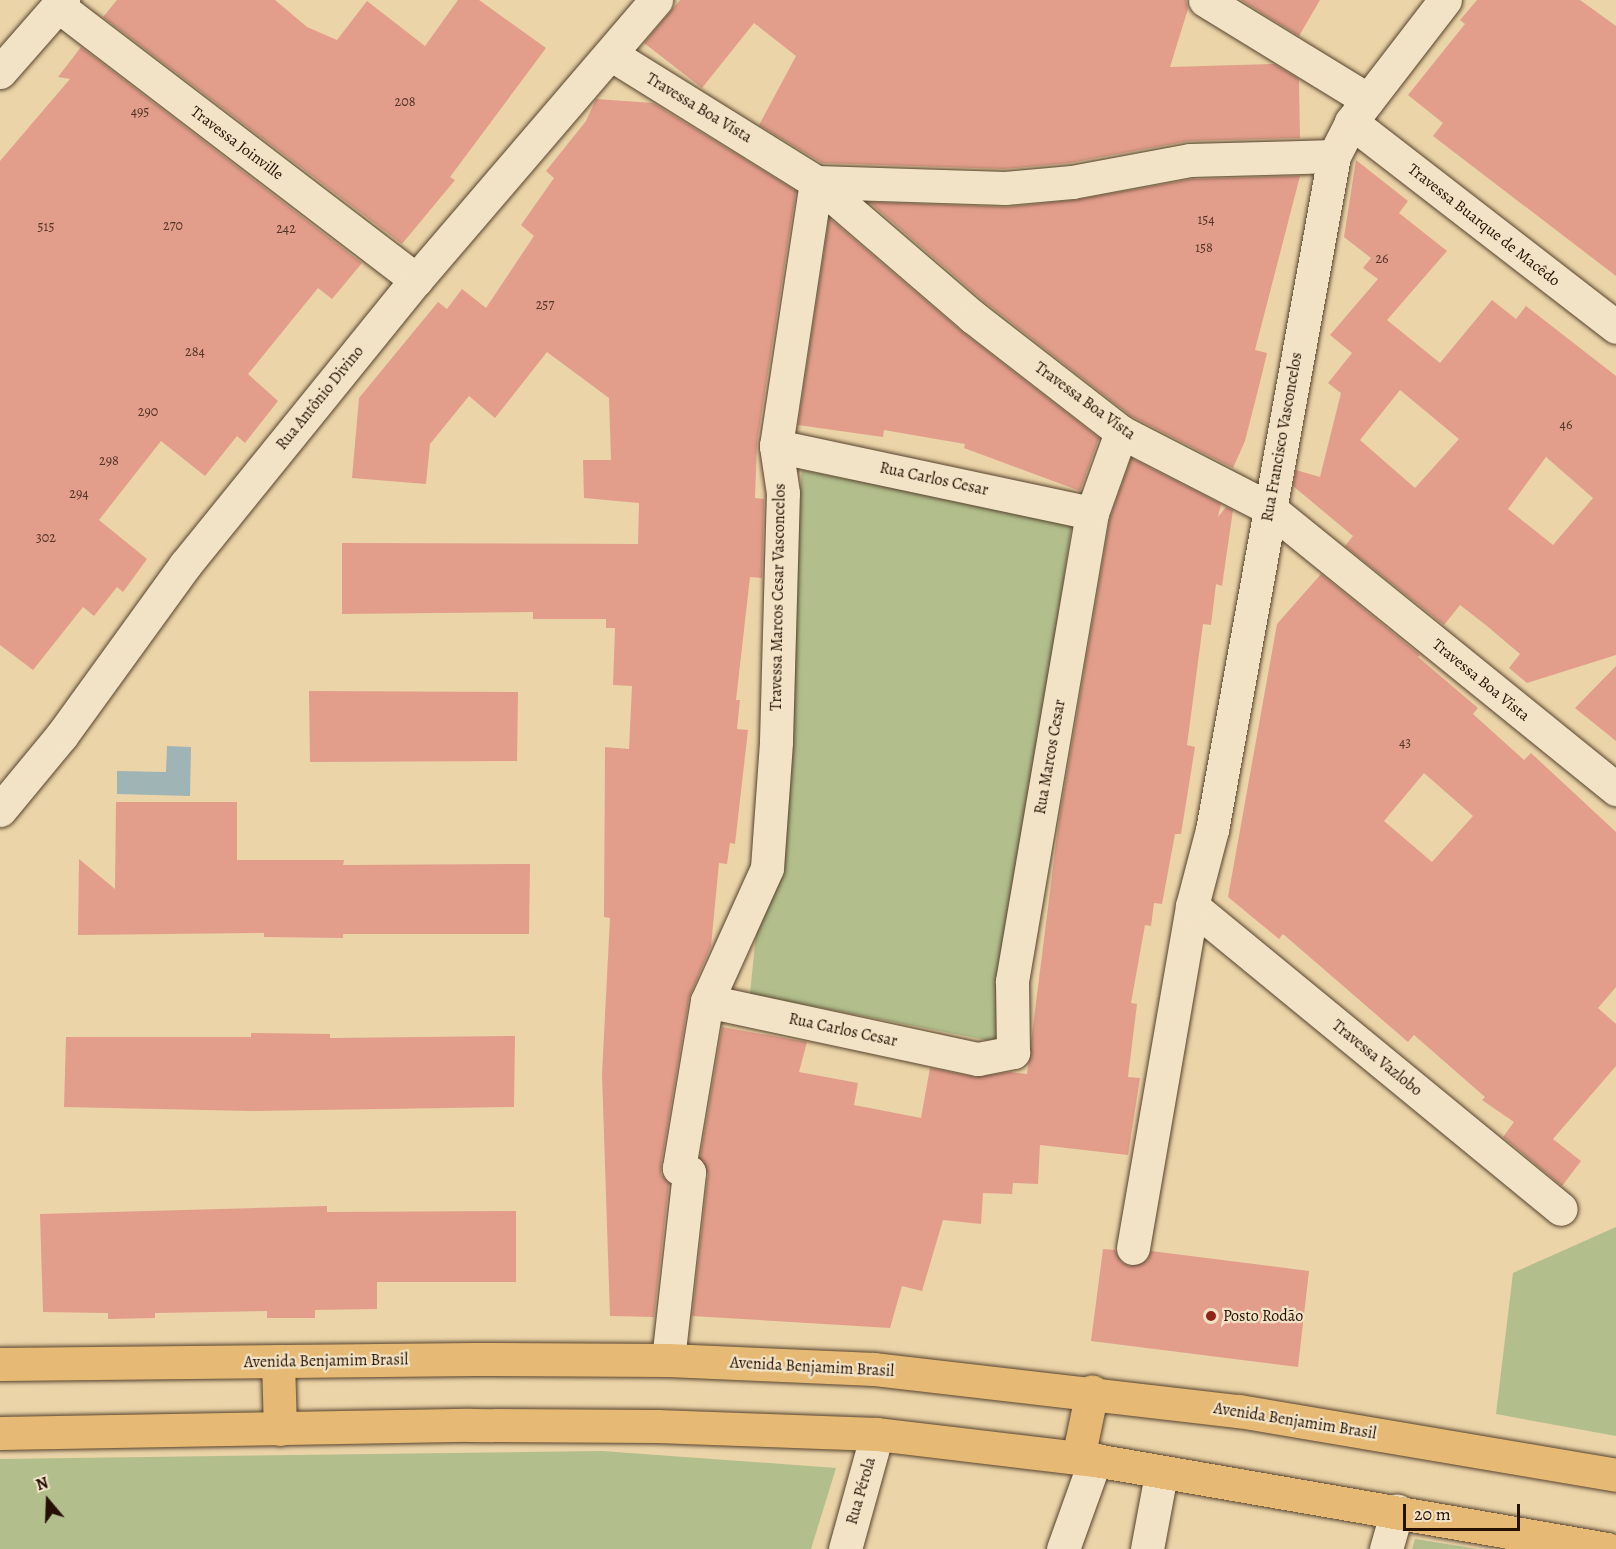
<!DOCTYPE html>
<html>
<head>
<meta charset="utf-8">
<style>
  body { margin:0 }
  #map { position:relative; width:1616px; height:1549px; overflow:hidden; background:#ebd4a8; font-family:Alegreya,serif }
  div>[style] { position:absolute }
  .green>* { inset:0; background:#b2be8c }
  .water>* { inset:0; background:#9fb5b5 }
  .building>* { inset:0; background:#e29e8b }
  .roads { filter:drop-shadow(0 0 2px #56422d) drop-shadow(0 0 2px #56422d) }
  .minor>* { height:33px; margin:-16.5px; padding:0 16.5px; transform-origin:16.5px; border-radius:16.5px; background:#f2e3c6 }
  .major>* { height:33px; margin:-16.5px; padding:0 16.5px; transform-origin:16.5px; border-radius:16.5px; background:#e6ba74 }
  .dots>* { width:16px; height:16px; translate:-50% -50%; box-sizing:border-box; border:3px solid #f2e3c6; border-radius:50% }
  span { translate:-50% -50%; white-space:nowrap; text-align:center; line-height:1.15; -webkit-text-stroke:4.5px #f2e3c6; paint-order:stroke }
  .number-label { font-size:14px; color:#543426 }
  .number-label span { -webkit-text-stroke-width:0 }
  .street-label { font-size:16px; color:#251104 }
  .poi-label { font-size:16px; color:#251104 }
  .left { translate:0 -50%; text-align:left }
  .north { position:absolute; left:18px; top:1471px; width:60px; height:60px; -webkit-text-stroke:4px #f2e3c6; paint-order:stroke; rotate:341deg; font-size:16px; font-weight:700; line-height:24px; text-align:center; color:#251104 }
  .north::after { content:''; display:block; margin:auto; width:21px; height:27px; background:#251104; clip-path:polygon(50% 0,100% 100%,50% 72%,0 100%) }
  .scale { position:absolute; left:1403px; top:1504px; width:117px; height:27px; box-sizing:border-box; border:3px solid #251104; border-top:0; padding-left:8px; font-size:18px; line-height:21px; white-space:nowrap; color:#251104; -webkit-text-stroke:4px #f2e3c6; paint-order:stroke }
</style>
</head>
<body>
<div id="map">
  <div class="green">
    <i style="clip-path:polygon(802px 470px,1072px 523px,996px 1042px,750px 994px)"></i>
    <i style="clip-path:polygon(1616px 1227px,1616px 1436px,1496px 1414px,1513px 1273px)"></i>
    <i style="clip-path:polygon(602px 1451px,836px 1468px,811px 1549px,0 1549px,0 1459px)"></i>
    <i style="clip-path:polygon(1415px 1539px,1478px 1549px,1412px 1549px)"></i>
  </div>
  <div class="water">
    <i style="clip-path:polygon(167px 746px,191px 747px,190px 796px,117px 794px,117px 771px,166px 772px)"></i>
  </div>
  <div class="building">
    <i style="clip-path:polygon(117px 0,275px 0,307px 27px,337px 40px,367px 1px,425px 46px,458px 0,479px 0,546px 48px,450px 177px,455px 180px,402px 244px,103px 17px)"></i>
    <i style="clip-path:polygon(680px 0,1186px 0,1188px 9px,1170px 67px,1274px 64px,1299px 79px,1300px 138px,1189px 141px,1069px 163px,1004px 169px,822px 163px,759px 125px,796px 56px,754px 23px,702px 88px,644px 43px)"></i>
    <i style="clip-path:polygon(1241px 0,1320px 0,1299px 36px)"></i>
    <i style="clip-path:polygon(1477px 0,1580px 0,1616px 26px,1616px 276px,1433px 136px,1443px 123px,1408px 95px,1465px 24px,1460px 20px)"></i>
    <i style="clip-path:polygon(81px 47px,362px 263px,332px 299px,318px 288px,248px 374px,278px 401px,245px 443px,237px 436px,205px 476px,161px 441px,99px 520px,147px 559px,123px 592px,117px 587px,94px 616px,83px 607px,33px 670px,0 645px,0 161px,70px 79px,58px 77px)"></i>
    <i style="clip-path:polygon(596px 99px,653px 103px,796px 191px,757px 443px,755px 498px,764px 499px,762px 578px,750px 577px,736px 700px,740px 700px,737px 729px,748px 730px,735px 844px,730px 843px,727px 864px,719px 863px,711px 946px,689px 998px,661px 1165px,661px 1174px,669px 1183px,654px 1317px,610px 1316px,602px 1074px,610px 918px,604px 917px,605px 747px,629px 749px,632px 686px,613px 685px,615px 628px,606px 628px,606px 619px,533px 619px,533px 612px,342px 614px,342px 543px,638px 544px,639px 503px,584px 498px,583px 460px,611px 460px,609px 398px,547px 352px,495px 418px,469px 396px,430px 444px,426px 484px,352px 478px,359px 398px,438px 302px,447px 309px,462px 289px,486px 308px,534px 236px,521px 225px,554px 178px,546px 171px,586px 121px)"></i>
    <i style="clip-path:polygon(evenodd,1356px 160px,1408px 201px,1399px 213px,1447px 251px,1387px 320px,1440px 363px,1492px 300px,1516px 319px,1526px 306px,1616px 376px,1616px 655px,1527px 683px,1509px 668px,1520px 654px,1487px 626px,1460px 605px,1444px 625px,1345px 546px,1353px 536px,1293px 486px,1296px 470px,1320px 477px,1341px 393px,1328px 383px,1352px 353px,1330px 335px,1378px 279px,1363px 268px,1371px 258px,1344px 237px,1356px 160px,1400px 390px,1459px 439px,1415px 488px,1360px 440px,1400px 390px,1356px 160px,1546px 457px,1593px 498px,1553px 545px,1508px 509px,1546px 457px)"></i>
    <i style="clip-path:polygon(1300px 176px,1255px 350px,1267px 353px,1261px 378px,1245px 441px,1233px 468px,1131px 416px,985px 302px,869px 202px,1007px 207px,1075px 200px,1192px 179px)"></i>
    <i style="clip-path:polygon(829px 218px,961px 331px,1099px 438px,1080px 491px,964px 448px,965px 444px,884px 430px,883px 437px,798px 425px)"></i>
    <i style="clip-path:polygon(1131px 458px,1221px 504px,1218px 517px,1226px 507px,1233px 510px,1222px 586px,1216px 584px,1211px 625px,1203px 624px,1187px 745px,1195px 747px,1181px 834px,1175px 834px,1162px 904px,1154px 903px,1151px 926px,1145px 925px,1131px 1003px,1137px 1004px,1128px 1077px,1140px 1078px,1128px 1155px,1040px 1145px,1038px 1184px,1013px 1183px,1012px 1194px,983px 1193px,981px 1224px,943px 1220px,922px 1291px,902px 1286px,890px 1328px,692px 1316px,708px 1174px,700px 1158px,722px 1027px,807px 1042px,799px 1072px,858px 1083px,854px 1105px,921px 1118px,930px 1068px,975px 1077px,1010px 1072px,1027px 1074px,1059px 820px,1110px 518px)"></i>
    <i style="clip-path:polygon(evenodd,1321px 574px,1420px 655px,1418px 657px,1478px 708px,1473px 714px,1524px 760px,1531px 753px,1616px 832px,1616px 987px,1598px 1008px,1616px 1024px,1616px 1066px,1553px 1139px,1581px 1161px,1562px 1186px,1503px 1137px,1514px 1122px,1482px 1100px,1485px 1097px,1414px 1035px,1408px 1042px,1283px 934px,1279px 939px,1228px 897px,1277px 624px,1321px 574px,1424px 773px,1473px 816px,1432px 862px,1384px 821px,1424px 773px)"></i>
    <i style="clip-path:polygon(1616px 666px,1616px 741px,1575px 708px)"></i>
    <i style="clip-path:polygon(309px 691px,518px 692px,517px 761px,310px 762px)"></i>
    <i style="clip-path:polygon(116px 802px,237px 802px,237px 860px,344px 860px,343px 865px,530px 864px,529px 934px,343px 934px,343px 938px,264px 937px,264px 933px,78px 935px,79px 859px,115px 889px)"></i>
    <i style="clip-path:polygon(251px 1033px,330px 1034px,330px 1038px,515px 1036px,514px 1107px,251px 1111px,64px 1107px,66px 1037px,251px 1037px)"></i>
    <i style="clip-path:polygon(327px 1206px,327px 1212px,516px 1211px,516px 1282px,377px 1282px,377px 1309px,315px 1310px,315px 1318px,267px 1318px,267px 1311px,155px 1313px,155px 1318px,108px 1319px,108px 1313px,43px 1312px,40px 1214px)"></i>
    <i style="clip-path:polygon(1103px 1249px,1115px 1250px,1121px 1262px,1130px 1266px,1147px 1260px,1151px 1251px,1309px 1271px,1298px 1367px,1091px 1341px)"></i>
  </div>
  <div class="roads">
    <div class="minor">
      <i style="left:1205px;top:0;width:191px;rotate:31.5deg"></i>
      <i style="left:58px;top:6px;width:451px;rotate:37.4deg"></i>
      <i style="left:612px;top:55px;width:240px;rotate:31.9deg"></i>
      <i style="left:816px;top:182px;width:207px;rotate:40.7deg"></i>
      <i style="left:973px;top:317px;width:187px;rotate:37.8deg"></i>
      <i style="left:1121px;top:432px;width:166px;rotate:27.2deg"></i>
      <i style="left:1269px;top:508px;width:447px;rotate:39deg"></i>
      <i style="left:0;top:72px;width:96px;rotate:-48.8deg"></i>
      <i style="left:1351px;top:122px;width:335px;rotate:37.7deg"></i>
      <i style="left:776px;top:446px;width:323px;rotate:12deg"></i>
      <i style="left:0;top:810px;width:97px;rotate:-50.4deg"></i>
      <i style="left:62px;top:735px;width:210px;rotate:-54.1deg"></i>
      <i style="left:185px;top:565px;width:367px;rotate:-51deg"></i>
      <i style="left:416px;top:280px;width:369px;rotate:-49.4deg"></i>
      <i style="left:1192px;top:906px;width:477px;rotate:39.4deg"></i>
      <i style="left:707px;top:1001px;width:277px;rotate:12.1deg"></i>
      <i style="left:978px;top:1059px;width:36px;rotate:-11deg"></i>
      <i style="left:1013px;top:1052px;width:71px;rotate:-90.8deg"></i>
      <i style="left:1012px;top:981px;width:475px;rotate:-80.3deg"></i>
      <i style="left:1092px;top:513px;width:86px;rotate:-70.3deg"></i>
      <i style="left:1133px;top:1248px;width:347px;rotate:-80.2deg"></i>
      <i style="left:1192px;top:906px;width:79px;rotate:-75.3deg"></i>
      <i style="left:1212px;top:830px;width:685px;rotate:-79.74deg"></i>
      <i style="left:1334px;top:156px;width:38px;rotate:-63deg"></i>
      <i style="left:1351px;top:122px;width:154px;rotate:-52.4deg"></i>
      <i style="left:668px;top:1360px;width:189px;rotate:-83.6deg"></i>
      <i style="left:689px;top:1172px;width:11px;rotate:-158deg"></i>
      <i style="left:679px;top:1168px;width:169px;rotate:-80.5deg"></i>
      <i style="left:707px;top:1001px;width:146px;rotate:-65.7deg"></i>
      <i style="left:767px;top:868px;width:127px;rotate:-85.9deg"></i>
      <i style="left:776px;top:741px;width:248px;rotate:-88.4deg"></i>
      <i style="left:783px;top:493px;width:48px;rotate:-98.5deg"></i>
      <i style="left:776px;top:446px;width:267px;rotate:-81.4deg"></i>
      <i style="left:816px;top:182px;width:189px;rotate:1.8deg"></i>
      <i style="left:1005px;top:188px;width:67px;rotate:-5.1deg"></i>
      <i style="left:1072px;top:182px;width:120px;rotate:-10.6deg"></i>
      <i style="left:1190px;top:160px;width:144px;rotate:-1.6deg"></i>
      <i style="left:845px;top:1549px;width:119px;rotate:-74.5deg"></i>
      <i style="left:1063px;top:1549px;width:95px;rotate:-70.2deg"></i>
      <i style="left:1147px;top:1549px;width:76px;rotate:-79.4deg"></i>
      <i style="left:1386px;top:1549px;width:40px;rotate:-74deg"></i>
    </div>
    <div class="major">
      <i style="left:278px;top:1361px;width:68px;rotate:88.3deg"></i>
      <i style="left:0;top:1364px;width:475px;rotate:-0.6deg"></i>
      <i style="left:475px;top:1359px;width:193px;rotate:0.3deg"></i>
      <i style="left:668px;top:1360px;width:206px;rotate:2.5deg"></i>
      <i style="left:874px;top:1369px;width:367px;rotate:6.6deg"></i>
      <i style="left:1239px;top:1411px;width:382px;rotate:9.6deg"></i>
      <i style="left:0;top:1433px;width:470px;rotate:-1deg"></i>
      <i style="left:470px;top:1425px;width:187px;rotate:0.3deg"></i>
      <i style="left:657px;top:1426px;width:220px;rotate:2.1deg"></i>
      <i style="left:877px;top:1434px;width:220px;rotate:6.8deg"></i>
      <i style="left:1095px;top:1460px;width:520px;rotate:9.86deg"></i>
      <i style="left:1078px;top:1458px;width:68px;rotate:-78.2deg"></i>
    </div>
  </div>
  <div class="dots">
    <i style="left:1211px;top:1316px;background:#8f2418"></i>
  </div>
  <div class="number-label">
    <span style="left:405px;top:102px">208</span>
    <span style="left:140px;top:112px">495</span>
    <span style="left:1206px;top:220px">154</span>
    <span style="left:173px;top:226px">270</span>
    <span style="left:46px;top:227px">515</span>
    <span style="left:286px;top:229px">242</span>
    <span style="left:1204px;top:248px">158</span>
    <span style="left:1382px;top:259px">26</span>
    <span style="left:545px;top:305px">257</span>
    <span style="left:195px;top:352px">284</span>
    <span style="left:148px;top:412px">290</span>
    <span style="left:1566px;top:425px">46</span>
    <span style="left:109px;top:461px">298</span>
    <span style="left:79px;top:494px">294</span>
    <span style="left:46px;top:538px">302</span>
    <span style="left:1405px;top:743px">43</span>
  </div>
  <div class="street-label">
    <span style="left:699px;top:108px;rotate:31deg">Travessa Boa Vista</span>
    <span style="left:237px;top:143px;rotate:37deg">Travessa Joinville</span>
    <span style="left:1484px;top:225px;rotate:38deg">Travessa Buarque de Macêdo</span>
    <span style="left:320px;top:398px;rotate:-51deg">Rua Antônio Divino</span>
    <span style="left:1085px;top:401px;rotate:36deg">Travessa Boa Vista</span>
    <span style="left:1282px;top:437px;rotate:-80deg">Rua Francisco Vasconcelos</span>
    <span style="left:934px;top:479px;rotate:12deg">Rua Carlos Cesar</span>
    <span style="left:778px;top:597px;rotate:-89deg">Travessa Marcos Cesar Vasconcelos</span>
    <span style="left:1481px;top:680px;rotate:39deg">Travessa Boa Vista</span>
    <span style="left:1050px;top:757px;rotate:-80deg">Rua Marcos Cesar</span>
    <span style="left:843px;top:1030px;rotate:12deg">Rua Carlos Cesar</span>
    <span style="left:1377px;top:1058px;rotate:39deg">Travessa Vazlobo</span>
    <span style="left:326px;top:1361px;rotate:-1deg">Avenida Benjamim Brasil</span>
    <span style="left:812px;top:1367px;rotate:3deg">Avenida Benjamim Brasil</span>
    <span style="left:1295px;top:1421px;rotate:9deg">Avenida Benjamim Brasil</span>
    <span style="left:861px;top:1491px;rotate:-74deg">Rua Pérola</span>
  </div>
  <div class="poi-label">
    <span class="left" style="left:1223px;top:1316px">Posto Rodão</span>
  </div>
  <div class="north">N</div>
  <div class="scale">20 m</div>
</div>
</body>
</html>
